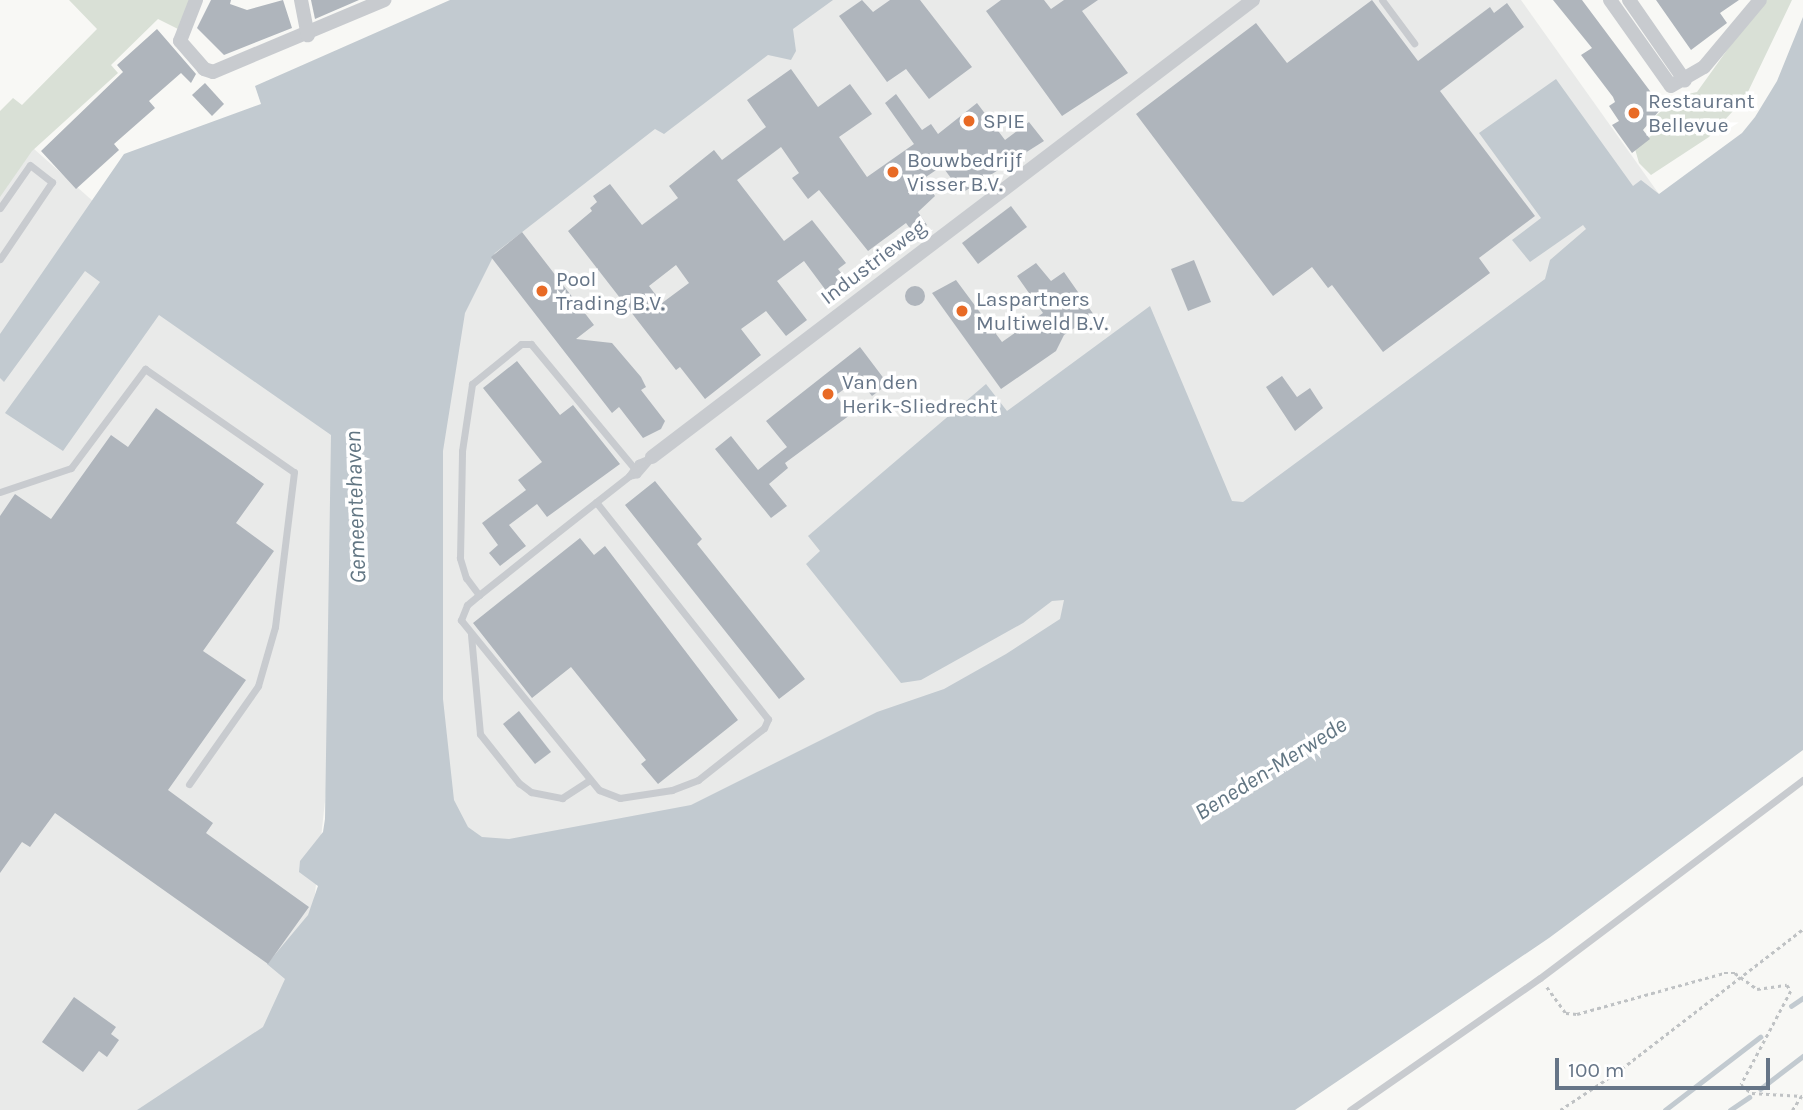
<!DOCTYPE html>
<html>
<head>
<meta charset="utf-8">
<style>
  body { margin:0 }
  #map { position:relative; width:1803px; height:1110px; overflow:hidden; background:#f8f8f5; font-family:Karla,sans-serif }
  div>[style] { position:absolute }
  .built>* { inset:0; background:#e9eae9 }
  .green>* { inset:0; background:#d9e0d6 }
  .water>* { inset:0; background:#c2cad0 }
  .stream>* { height:4.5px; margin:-2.25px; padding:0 2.25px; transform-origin:2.25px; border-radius:2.25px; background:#c2cad0 }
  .building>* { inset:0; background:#afb5bc }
  .round { border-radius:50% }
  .path>* { height:2.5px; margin-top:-1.25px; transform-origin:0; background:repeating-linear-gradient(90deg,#bfc2c4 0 3.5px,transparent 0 7px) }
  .lane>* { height:7px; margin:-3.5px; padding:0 3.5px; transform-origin:3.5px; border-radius:3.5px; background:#c8cbcf }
  .street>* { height:14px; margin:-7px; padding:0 7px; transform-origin:7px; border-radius:7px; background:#c8cbcf }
  .dots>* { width:19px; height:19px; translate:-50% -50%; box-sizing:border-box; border:4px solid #fff; border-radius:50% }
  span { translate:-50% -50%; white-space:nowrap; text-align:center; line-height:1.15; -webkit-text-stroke:7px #fff; paint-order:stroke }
  .poi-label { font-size:21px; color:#667587 }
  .left { translate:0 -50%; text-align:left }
  .street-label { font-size:21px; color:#667587 }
  .water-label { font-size:23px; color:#627683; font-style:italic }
  .scale { position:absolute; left:1555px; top:1058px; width:215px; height:32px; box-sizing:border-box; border:4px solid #667587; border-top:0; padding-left:9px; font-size:21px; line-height:24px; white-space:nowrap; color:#667587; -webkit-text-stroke:5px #fff; paint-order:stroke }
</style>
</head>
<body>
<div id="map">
  <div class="built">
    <i style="clip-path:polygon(814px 0,1521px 0,1691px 239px,1289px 514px,667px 851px,463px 860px,432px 798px,425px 349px,470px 246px)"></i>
    <i style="clip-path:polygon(25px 141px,364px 441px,300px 1032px,163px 1110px,0 1110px,0 170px)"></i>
  </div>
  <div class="green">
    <i style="clip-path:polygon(69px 0,191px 0,178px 29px,158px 19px,111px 65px,118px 73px,32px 151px,0 197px,0 111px,13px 98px,22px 105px,97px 29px)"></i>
    <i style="clip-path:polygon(1763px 0,1792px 0,1745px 98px,1709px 137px,1651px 175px,1639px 163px,1635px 149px,1653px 134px,1646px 124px,1679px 96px,1697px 92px)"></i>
  </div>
  <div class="water">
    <i style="clip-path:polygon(450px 0,833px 0,793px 29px,796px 51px,791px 60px,768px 55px,664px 134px,655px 129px,495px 253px,465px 313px,443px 451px,443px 699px,454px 800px,468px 827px,482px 837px,509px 839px,691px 805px,877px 712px,944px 689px,1006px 654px,1060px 619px,1064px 600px,1052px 601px,1023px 623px,921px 680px,901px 683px,806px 564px,820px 551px,808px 536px,986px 384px,1007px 411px,1150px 306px,1232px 501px,1243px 502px,1545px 279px,1550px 260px,1586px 229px,1583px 225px,1530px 262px,1512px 240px,1541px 218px,1479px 133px,1556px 79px,1633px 186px,1641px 180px,1659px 194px,1742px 133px,1755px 117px,1777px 81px,1803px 17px,1803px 750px,1549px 938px,1295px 1110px,137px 1110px,263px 1027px,285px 979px,267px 964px,308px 915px,318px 886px,299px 872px,300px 861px,323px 832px,325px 819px,331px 435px,159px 315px,63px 451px,5px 413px,100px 282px,85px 271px,4px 382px,0 378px,0 334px,124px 154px,261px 104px,255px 86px)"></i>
  </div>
  <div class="stream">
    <i style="left:1791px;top:1006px;width:14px;rotate:-34deg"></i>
    <i style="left:1760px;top:1089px;width:54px;rotate:-37.5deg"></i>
    <i style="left:1665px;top:1110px;width:120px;rotate:-37.5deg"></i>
    <i style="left:1730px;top:1110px;width:23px;rotate:-34deg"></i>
  </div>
  <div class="building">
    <i style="clip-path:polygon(211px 0,231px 0,230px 4px,247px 10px,283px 0,292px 28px,224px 55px,197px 28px)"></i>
    <i style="clip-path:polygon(311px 0,359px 0,315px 19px)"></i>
    <i style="clip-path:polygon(862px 0,873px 12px,890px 0,920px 0,972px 67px,929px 99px,906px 69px,887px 82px,839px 16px)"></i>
    <i style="clip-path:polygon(1001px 0,1044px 0,1051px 9px,1064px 0,1098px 0,1082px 11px,1128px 73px,1062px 116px,986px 11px)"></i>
    <i style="clip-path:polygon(1372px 0,1418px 61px,1490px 7px,1494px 13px,1507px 3px,1524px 27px,1440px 91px,1535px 216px,1479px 258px,1490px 273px,1383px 352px,1332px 285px,1328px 288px,1312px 267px,1273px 296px,1136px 114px,1256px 23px,1287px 63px)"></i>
    <i style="clip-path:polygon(1553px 0,1582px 0,1650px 91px,1659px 111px,1643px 130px,1650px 139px,1632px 153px,1612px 125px,1619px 121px,1609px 106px,1615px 102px,1613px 97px,1581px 55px,1592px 48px)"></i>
    <i style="clip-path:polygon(1656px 0,1739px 0,1720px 13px,1727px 23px,1691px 50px)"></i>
    <i style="clip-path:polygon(157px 29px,196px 74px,191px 83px,181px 73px,149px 101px,155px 108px,114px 144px,119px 150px,76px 189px,41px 151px,123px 72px,117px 65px)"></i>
    <i style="clip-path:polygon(evenodd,791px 69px,818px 107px,850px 84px,872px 114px,839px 137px,867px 177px,914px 144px,885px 103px,896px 94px,922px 130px,931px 124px,938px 134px,977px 103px,1005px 140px,1029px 122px,1044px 141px,962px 193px,942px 166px,923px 179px,935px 196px,918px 212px,927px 225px,914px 234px,906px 223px,868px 251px,819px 190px,808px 199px,792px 178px,799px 173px,781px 147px,737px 180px,784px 241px,812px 220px,846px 263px,838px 269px,850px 284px,833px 300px,804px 261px,777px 281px,807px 320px,786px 336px,766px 311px,741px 329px,761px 355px,705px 399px,680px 367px,676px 370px,568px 231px,592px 211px,590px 208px,597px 202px,593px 196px,610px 184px,642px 225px,678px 198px,669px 186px,714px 150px,722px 160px,766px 127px,747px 100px,791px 69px,676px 265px,689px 283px,662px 303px,649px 286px,676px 265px)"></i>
    <i style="clip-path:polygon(205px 83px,224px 104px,212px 116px,192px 95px)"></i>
    <i style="clip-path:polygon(1011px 206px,1027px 227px,978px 264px,962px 243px)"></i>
    <i style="clip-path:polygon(522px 232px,594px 325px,576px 339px,612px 343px,641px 377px,646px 387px,641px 390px,665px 421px,661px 429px,643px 438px,619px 407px,612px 413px,491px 257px)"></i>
    <i style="clip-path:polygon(1194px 260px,1211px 302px,1188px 311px,1171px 269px)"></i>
    <i style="clip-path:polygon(1036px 263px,1051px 281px,1064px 272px,1094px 315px,1064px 335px,1056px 351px,1001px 389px,932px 293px,956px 280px,1002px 342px,1043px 313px,1017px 276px)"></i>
    <i class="round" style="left:905px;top:286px;width:20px;height:20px"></i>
    <i style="clip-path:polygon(860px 347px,888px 384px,872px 396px,858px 379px,836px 395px,850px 415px,785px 463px,788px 468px,769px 484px,787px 506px,771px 518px,715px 449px,731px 436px,758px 470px,787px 447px,766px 421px)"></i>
    <i style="clip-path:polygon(517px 361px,560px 415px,573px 405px,620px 464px,547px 517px,537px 504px,509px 525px,526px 546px,500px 566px,489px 553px,498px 545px,482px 523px,526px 490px,518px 480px,542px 462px,483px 388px)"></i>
    <i style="clip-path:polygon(1282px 376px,1297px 397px,1310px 388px,1323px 408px,1295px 431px,1266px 387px)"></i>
    <i style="clip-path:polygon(156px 408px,264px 484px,236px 523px,274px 551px,203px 651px,246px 680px,168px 790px,213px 823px,206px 833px,309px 907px,268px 964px,55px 813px,30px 847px,22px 842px,0 873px,0 516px,15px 494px,51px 519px,111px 435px,128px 447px)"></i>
    <i style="clip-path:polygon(655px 481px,702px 539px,697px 544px,805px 679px,779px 699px,625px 505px)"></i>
    <i style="clip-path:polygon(580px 538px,594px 555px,605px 546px,738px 720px,658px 784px,641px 764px,646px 760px,571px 667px,532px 698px,473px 623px)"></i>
    <i style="clip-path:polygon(519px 711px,551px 752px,535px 764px,503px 724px)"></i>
    <i style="clip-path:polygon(74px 997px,116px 1027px,111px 1034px,119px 1040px,107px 1057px,99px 1051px,83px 1072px,42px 1042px)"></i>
  </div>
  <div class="path">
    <i style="left:1547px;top:987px;width:32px;rotate:54deg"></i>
    <i style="left:1566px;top:1013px;width:11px;rotate:5deg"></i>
    <i style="left:1577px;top:1014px;width:153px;rotate:-15.6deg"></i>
    <i style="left:1724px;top:973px;width:11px"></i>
    <i style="left:1735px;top:973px;width:27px;rotate:36deg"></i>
    <i style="left:1757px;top:989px;width:30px;rotate:-8deg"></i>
    <i style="left:1787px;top:985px;width:7px;rotate:56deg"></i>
    <i style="left:1791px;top:991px;width:106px;rotate:118deg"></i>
    <i style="left:1741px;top:1085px;width:14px;rotate:36deg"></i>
    <i style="left:1752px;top:1093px;width:50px;rotate:3.4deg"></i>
    <i style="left:1802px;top:1096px;width:17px;rotate:123deg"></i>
    <i style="left:1560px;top:1110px;width:67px;rotate:-33.5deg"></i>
    <i style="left:1616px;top:1073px;width:236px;rotate:-37.6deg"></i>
  </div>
  <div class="lane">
    <i style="left:1382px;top:0;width:54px;rotate:53.3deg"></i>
    <i style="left:0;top:208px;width:52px;rotate:-55.1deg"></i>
    <i style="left:30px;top:165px;width:28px;rotate:38deg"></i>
    <i style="left:52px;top:182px;width:93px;rotate:124deg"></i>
    <i style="left:652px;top:457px;width:23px;rotate:131deg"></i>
    <i style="left:637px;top:474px;width:8px;rotate:166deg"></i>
    <i style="left:629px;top:476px;width:16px;rotate:-55deg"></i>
    <i style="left:638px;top:463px;width:15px;rotate:-23deg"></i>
    <i style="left:0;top:492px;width:75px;rotate:-18.7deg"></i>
    <i style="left:71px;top:468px;width:124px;rotate:-53.2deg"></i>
    <i style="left:145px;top:369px;width:181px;rotate:34.7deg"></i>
    <i style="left:294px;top:472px;width:156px;rotate:97deg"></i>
    <i style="left:275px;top:627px;width:61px;rotate:106.1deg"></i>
    <i style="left:258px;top:686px;width:120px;rotate:125.1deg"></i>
    <i style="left:596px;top:502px;width:277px;rotate:51.6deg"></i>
    <i style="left:768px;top:719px;width:10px;rotate:114deg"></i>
    <i style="left:764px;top:728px;width:84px;rotate:141.8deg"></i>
    <i style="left:698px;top:780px;width:28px;rotate:159deg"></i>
    <i style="left:672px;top:790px;width:53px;rotate:171.3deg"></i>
    <i style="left:620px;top:798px;width:22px;rotate:-159deg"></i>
    <i style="left:599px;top:790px;width:219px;rotate:-129.1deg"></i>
    <i style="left:461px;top:620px;width:16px;rotate:-68deg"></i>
    <i style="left:467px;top:605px;width:16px;rotate:-40deg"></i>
    <i style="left:479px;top:595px;width:95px;rotate:-38.6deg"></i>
    <i style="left:553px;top:536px;width:97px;rotate:-38.3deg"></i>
    <i style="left:479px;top:595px;width:21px;rotate:-127deg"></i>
    <i style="left:466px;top:578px;width:21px;rotate:-107deg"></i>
    <i style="left:460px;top:558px;width:107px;rotate:-88.9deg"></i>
    <i style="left:462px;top:451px;width:68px;rotate:-81.5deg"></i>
    <i style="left:472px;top:384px;width:63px;rotate:-39.2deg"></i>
    <i style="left:521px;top:344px;width:10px"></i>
    <i style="left:531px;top:344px;width:160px;rotate:50.3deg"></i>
    <i style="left:471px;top:635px;width:99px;rotate:84.8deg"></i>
    <i style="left:480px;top:734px;width:63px;rotate:51.5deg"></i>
    <i style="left:519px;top:783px;width:15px;rotate:37deg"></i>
    <i style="left:531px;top:792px;width:32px;rotate:11deg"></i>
    <i style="left:562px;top:798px;width:33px;rotate:-33deg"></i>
    <i style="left:1350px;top:1110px;width:231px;rotate:-34.8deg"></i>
    <i style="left:1540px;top:978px;width:329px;rotate:-37deg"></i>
  </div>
  <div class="street">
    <i style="left:196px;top:0;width:44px;rotate:111.3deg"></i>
    <i style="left:180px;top:41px;width:37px;rotate:49deg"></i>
    <i style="left:204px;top:69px;width:9px;rotate:18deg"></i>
    <i style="left:213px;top:72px;width:186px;rotate:-22.8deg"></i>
    <i style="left:301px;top:0;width:36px;rotate:79deg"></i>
    <i style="left:1610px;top:0;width:105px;rotate:54.7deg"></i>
    <i style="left:1671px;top:86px;width:38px;rotate:-30deg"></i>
    <i style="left:1704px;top:67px;width:87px;rotate:-50.1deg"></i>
    <i style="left:1629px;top:0;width:98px;rotate:55.3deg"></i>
    <i style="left:652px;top:457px;width:755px;rotate:-37.25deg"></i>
  </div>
  <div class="dots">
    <i style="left:1634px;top:113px;background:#e86a25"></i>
    <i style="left:969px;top:121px;background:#e86a25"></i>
    <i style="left:893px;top:172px;background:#e86a25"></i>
    <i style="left:542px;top:291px;background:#e86a25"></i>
    <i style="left:962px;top:311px;background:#e86a25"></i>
    <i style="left:828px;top:394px;background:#e86a25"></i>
  </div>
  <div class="poi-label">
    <span class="left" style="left:1648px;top:113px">Restaurant<br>Bellevue</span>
    <span class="left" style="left:983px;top:121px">SPIE</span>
    <span class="left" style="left:907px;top:172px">Bouwbedrijf<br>Visser B.V.</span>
    <span class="left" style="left:556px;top:291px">Pool<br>Trading B.V.</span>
    <span class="left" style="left:976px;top:311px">Laspartners<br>Multiweld B.V.</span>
    <span class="left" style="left:842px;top:394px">Van den<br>Herik-Sliedrecht</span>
  </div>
  <div class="street-label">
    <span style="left:873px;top:262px;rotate:-37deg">Industrieweg</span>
  </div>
  <div class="water-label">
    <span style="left:356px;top:507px;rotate:-92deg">Gemeentehaven</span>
    <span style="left:1271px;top:769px;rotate:-32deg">Beneden-Merwede</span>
  </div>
  <div class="scale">100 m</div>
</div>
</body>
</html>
